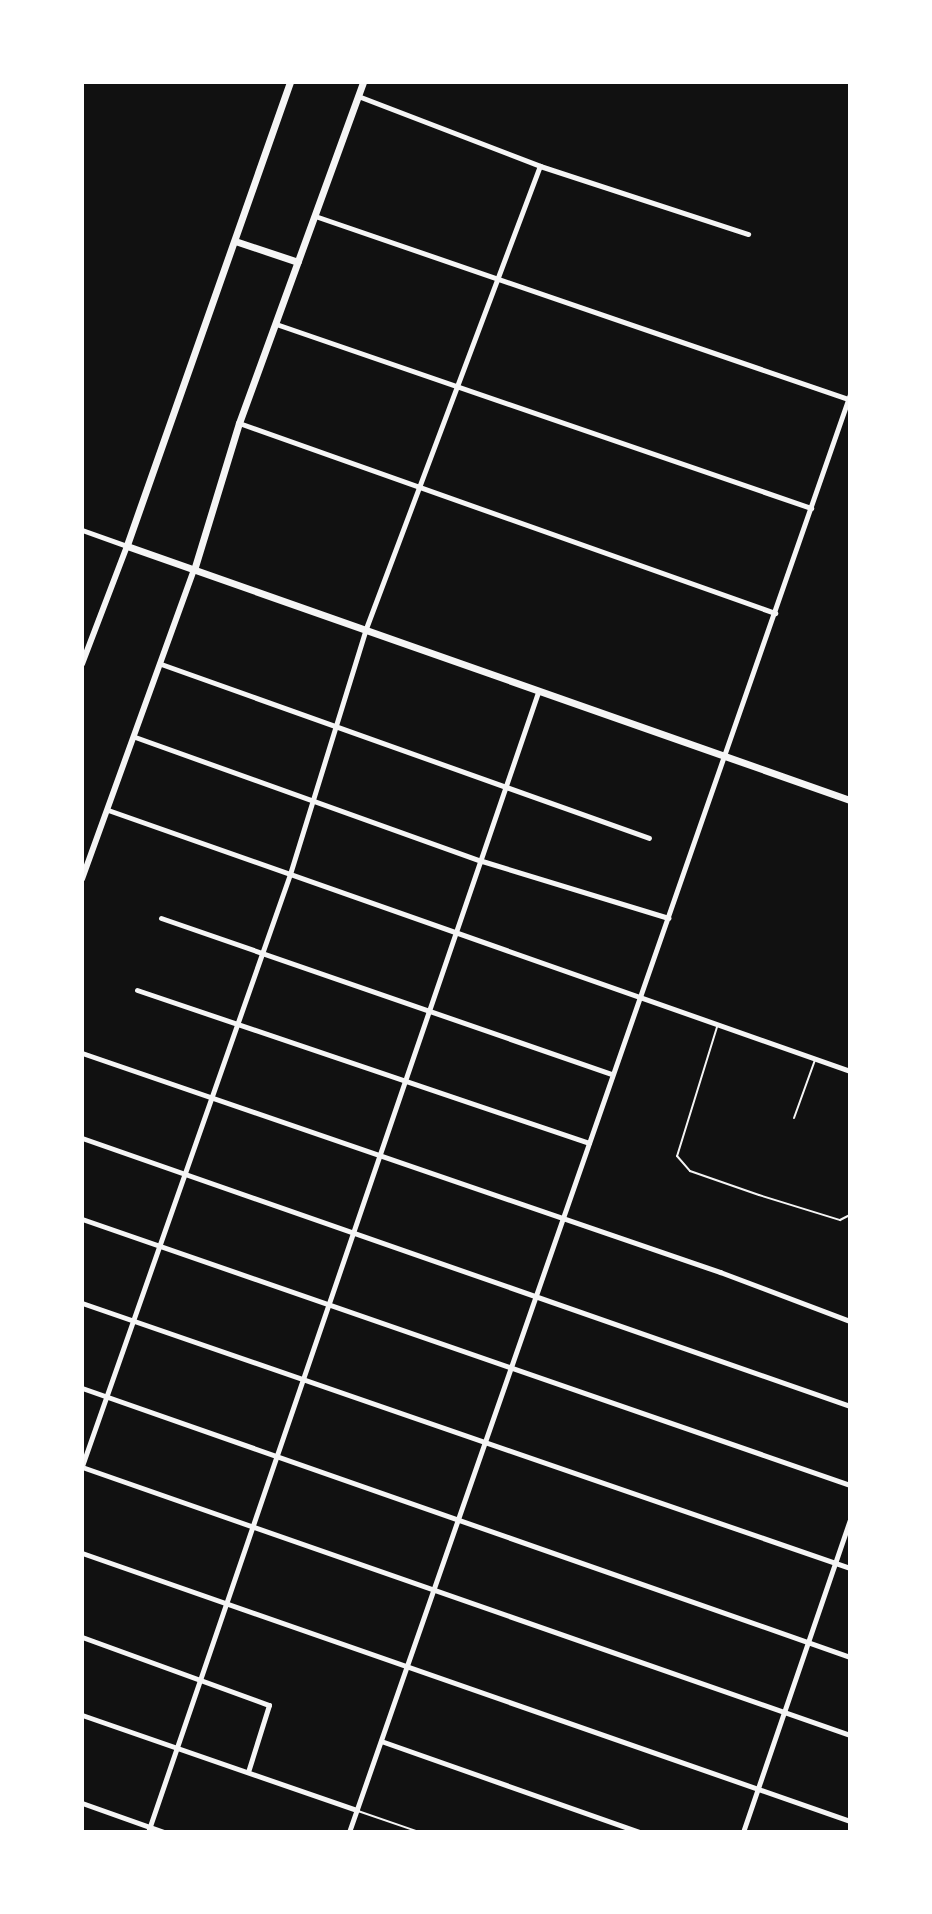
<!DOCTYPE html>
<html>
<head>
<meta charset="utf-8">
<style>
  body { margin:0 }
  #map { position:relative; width:932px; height:1914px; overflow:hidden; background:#111; font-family:"Noto Serif",serif }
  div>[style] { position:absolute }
  .service>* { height:2px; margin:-1px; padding:0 1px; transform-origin:1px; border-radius:1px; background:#f5f5f5 }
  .minor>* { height:5px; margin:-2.5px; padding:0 2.5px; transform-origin:2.5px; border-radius:2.5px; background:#f5f5f5 }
  .tertiary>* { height:6px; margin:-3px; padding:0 3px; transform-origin:3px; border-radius:3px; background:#f5f5f5 }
  .secondary>* { height:7px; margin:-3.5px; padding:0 3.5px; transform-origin:3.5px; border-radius:3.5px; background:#f5f5f5 }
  span { translate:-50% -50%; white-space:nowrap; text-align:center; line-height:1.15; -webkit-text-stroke:8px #fff; paint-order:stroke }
  .frame { position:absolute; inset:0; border:84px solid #fff; pointer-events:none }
</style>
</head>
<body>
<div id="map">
  <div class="service">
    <i style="left:717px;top:1027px;width:135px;rotate:107.2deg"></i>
    <i style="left:677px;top:1156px;width:20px;rotate:49deg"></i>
    <i style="left:690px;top:1171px;width:73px;rotate:19.2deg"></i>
    <i style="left:759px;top:1195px;width:85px;rotate:17.2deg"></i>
    <i style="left:840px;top:1220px;width:11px;rotate:-27deg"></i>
    <i style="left:794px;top:1118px;width:62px;rotate:-70.1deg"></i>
    <i style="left:358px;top:1811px;width:65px;rotate:19deg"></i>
  </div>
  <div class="minor">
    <i style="left:358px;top:96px;width:195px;rotate:21deg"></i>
    <i style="left:540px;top:166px;width:219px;rotate:18.1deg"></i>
    <i style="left:315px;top:216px;width:564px;rotate:18.95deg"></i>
    <i style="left:276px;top:324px;width:566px;rotate:18.98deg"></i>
    <i style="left:239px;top:423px;width:569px;rotate:19.52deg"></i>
    <i style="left:82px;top:530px;width:48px;rotate:19.6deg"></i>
    <i style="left:161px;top:664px;width:518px;rotate:19.62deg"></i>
    <i style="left:135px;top:737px;width:368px;rotate:19.7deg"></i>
    <i style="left:482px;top:861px;width:195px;rotate:17deg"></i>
    <i style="left:108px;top:810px;width:787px;rotate:19.38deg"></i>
    <i style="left:161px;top:918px;width:477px;rotate:19.1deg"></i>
    <i style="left:137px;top:990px;width:477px;rotate:18.7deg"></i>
    <i style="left:82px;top:1053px;width:675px;rotate:18.95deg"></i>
    <i style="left:720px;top:1272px;width:139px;rotate:20.7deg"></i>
    <i style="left:82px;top:1138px;width:813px;rotate:19.24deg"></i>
    <i style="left:82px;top:1219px;width:813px;rotate:19.1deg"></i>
    <i style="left:82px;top:1303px;width:812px;rotate:19.04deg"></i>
    <i style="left:82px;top:1388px;width:814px;rotate:19.3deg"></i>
    <i style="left:82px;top:1466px;width:627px;rotate:-70.64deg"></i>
    <i style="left:290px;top:874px;width:254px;rotate:-72.8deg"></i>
    <i style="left:365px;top:631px;width:497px;rotate:-69.4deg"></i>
    <i style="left:82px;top:1467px;width:813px;rotate:19.24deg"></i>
    <i style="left:82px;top:1553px;width:813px;rotate:19.24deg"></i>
    <i style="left:82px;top:1637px;width:199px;rotate:20deg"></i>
    <i style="left:269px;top:1705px;width:70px;rotate:107.4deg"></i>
    <i style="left:82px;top:1715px;width:291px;rotate:19.1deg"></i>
    <i style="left:381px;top:1741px;width:275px;rotate:19.4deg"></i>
    <i style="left:82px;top:1803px;width:87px;rotate:19.5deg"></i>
    <i style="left:148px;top:1832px;width:1205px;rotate:-71.11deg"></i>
    <i style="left:349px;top:1832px;width:1523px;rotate:-70.79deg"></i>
    <i style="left:743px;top:1832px;width:330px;rotate:-71.1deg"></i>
  </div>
  <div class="tertiary">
    <i style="left:82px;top:664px;width:126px;rotate:-69.1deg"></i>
    <i style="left:82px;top:879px;width:329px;rotate:-70.1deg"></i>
  </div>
  <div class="secondary">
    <i style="left:290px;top:82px;width:492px;rotate:109.4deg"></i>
    <i style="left:127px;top:546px;width:766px;rotate:19.36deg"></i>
    <i style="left:235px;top:241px;width:66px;rotate:18.4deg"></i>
    <i style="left:194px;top:570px;width:154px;rotate:-73deg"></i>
    <i style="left:239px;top:423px;width:363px;rotate:-70deg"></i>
  </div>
  <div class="frame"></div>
</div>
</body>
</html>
